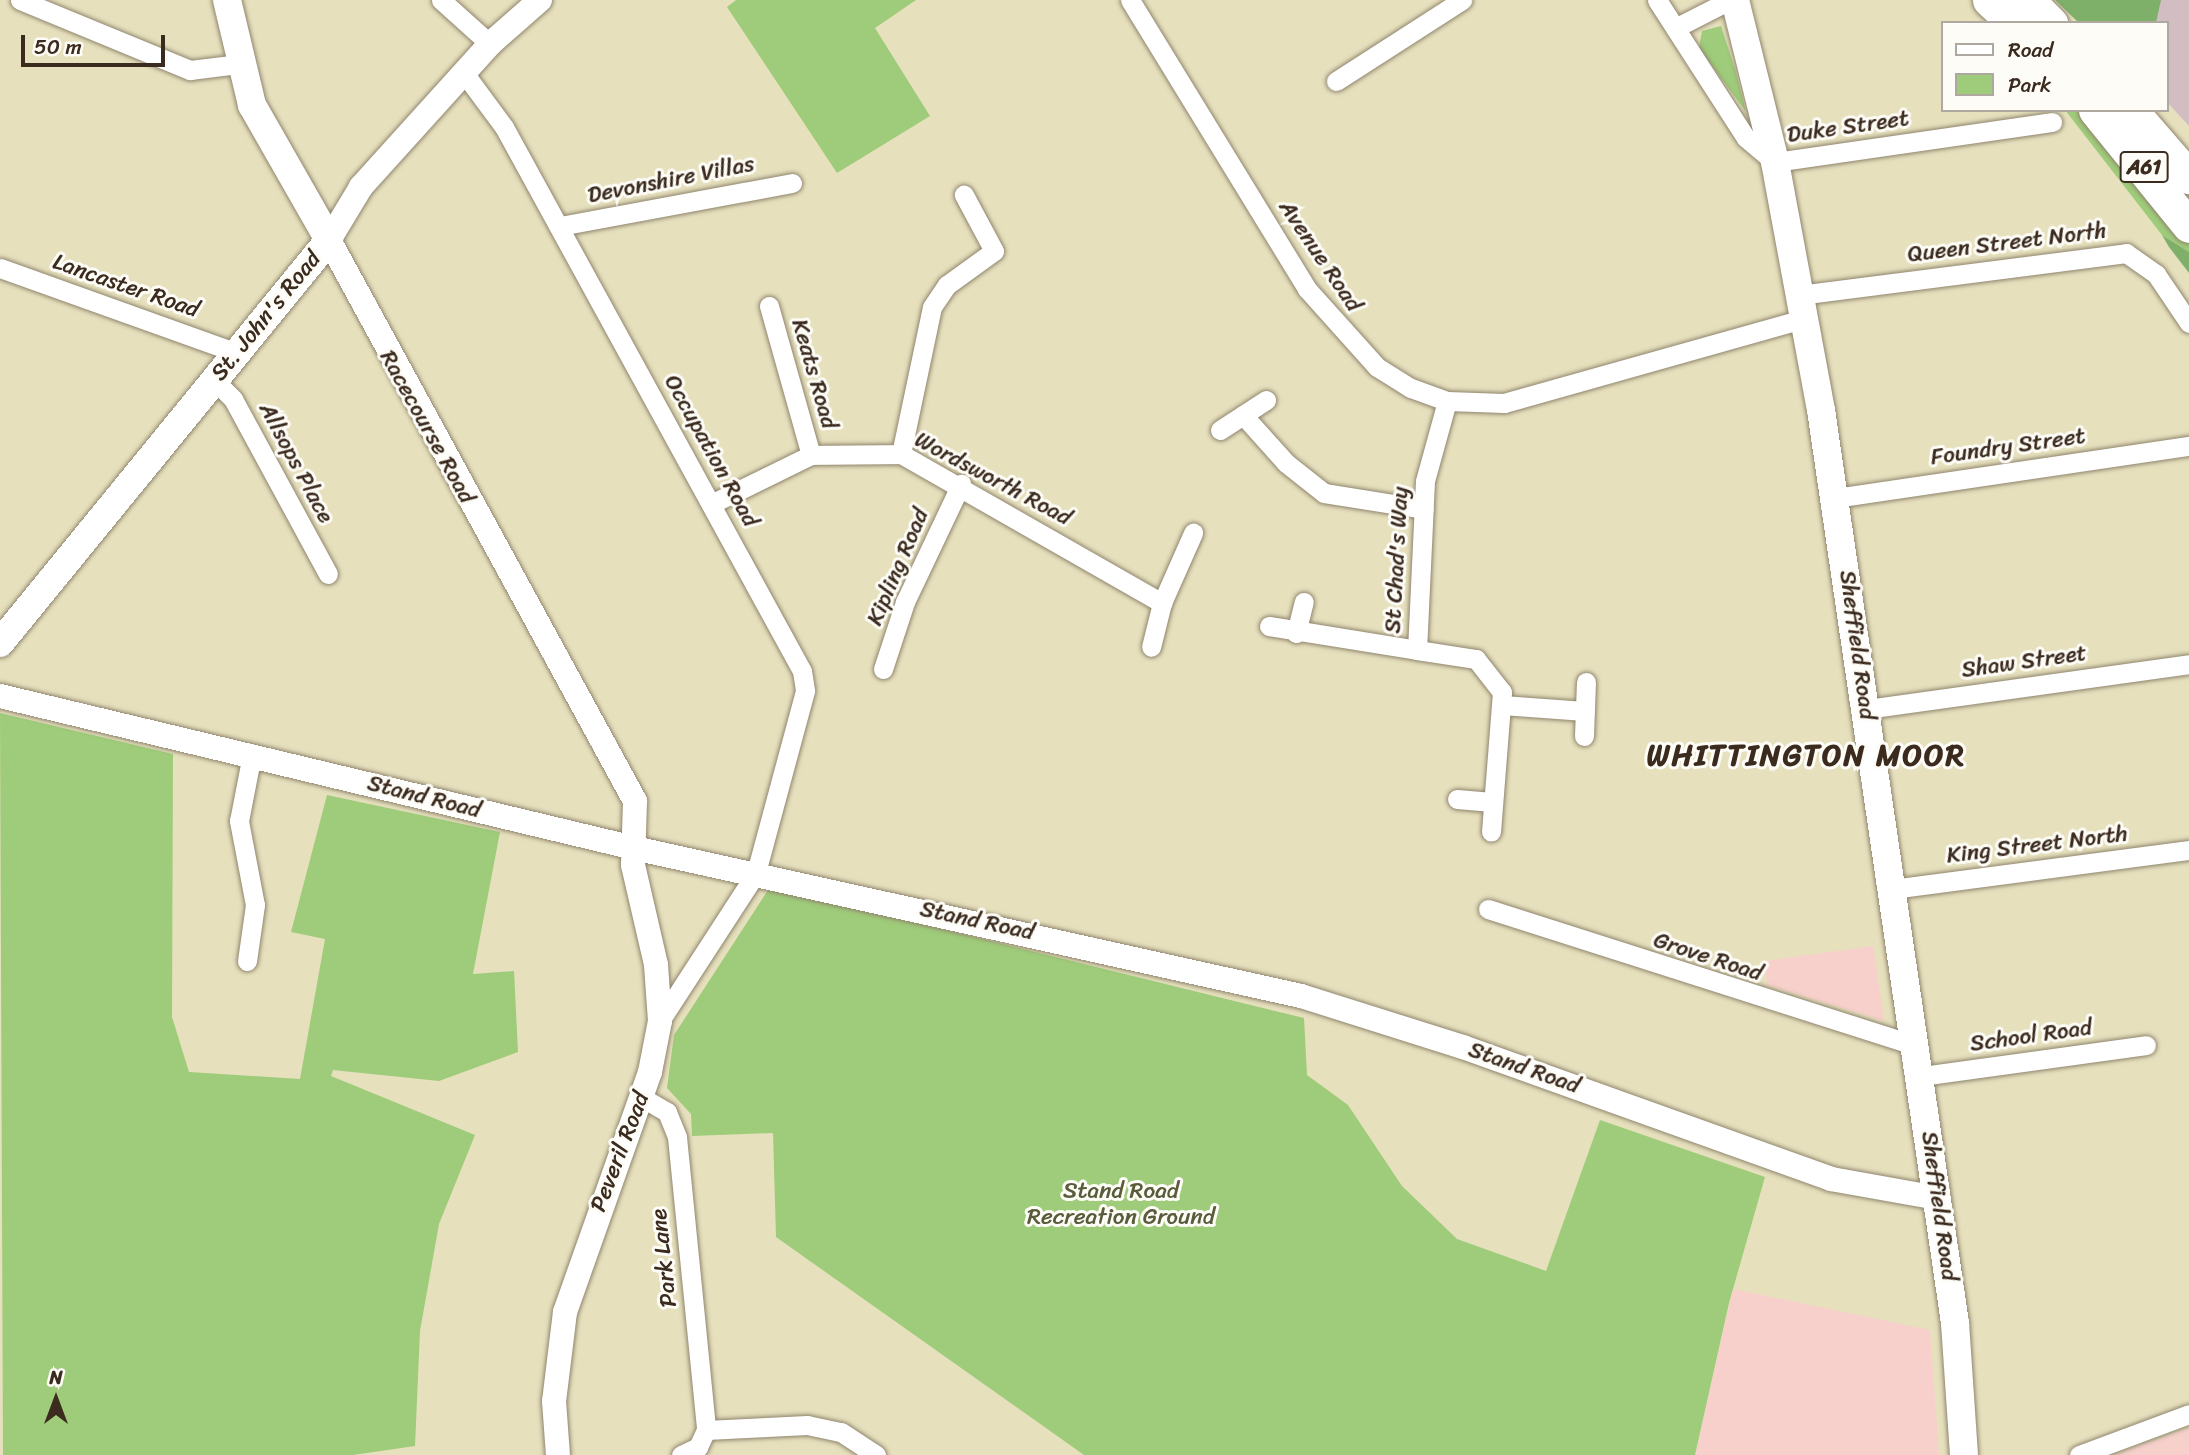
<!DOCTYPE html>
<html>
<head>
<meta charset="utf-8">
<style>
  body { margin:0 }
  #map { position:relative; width:2189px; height:1455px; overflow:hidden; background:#e6e0bd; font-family:Sriracha,sans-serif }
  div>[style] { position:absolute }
  .built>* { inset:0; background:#f7d0cb }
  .industrial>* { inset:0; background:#d2bec2 }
  .green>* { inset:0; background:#9ecc7a }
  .forest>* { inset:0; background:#7eb06a }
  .roads { filter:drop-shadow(0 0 2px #90856e) drop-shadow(0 0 2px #90856e) }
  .minor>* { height:19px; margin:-9.5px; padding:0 9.5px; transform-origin:9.5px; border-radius:9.5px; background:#fff }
  .tertiary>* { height:24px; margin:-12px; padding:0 12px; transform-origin:12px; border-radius:12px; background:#fff }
  .secondary>* { height:28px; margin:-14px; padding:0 14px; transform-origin:14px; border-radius:14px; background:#fff }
  .trunk>* { height:33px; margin:-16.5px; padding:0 16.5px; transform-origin:16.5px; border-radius:16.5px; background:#fff }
  span { translate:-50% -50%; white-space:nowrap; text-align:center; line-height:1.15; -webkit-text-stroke:6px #fdfcf7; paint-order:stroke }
  .shield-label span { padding:2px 5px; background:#fdfcf7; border:2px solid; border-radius:5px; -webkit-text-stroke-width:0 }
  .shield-label { font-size:21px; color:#3b2a1e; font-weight:700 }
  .street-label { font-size:23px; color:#3b2a1e }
  .park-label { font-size:23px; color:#595b3a }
  .district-label { font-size:30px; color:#3b2a1e; font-weight:700; letter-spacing:2px }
  .legend { position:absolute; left:1941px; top:21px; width:228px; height:91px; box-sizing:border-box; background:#fdfcf7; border:2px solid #afa8a0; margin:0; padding:9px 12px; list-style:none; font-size:21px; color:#3b2a1e }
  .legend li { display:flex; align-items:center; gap:14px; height:35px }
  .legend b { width:35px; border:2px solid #afa8a0 }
  .north { position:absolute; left:21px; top:1364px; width:70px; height:70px; -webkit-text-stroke:5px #fdfcf7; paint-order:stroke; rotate:0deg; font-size:19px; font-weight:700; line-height:28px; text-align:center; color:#3b2a1e }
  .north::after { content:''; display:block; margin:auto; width:24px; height:32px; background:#3b2a1e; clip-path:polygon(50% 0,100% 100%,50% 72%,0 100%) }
  .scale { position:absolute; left:21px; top:35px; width:144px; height:32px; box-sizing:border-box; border:4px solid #3b2a1e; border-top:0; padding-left:9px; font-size:21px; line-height:24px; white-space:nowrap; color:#3b2a1e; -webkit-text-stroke:5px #fdfcf7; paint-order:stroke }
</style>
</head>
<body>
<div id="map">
  <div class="built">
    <i style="clip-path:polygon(1873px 946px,1884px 1021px,1767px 985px,1765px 961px)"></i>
    <i style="clip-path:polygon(1733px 1289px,1930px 1330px,1939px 1455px,1695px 1455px)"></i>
    <i style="clip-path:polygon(2189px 1428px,2189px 1455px,2114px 1455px)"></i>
  </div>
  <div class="industrial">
    <i style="clip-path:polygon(2135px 0,2189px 0,2189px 126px,2166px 101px,2166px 23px,2138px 23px)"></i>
  </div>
  <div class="green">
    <i style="clip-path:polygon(736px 0,916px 0,875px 28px,930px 116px,837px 173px,727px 7px)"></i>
    <i style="clip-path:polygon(1721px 26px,1736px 72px,1746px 112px,1699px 48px,1702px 31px)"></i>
    <i style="clip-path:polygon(2065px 110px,2084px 110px,2189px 236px,2189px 252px,2162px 235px)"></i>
    <i style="clip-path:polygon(0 713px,173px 754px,172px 1017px,189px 1072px,300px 1079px,325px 939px,291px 932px,327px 795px,500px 832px,473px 974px,514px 971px,518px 1052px,439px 1081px,333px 1070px,331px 1076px,475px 1135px,439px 1224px,420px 1331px,415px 1446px,353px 1455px,3px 1455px)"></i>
    <i style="clip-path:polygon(770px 887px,1304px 1018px,1307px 1075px,1348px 1105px,1402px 1186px,1457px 1239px,1546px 1271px,1600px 1120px,1765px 1177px,1729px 1303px,1695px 1455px,1084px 1455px,776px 1237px,773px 1133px,692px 1136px,691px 1114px,667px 1088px,674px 1035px)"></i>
  </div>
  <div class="forest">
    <i style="clip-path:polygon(2055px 0,2161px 0,2156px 23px,2079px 23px)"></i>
    <i style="clip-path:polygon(2162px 235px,2189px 252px,2189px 273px,2169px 247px)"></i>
  </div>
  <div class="roads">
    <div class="minor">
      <i style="left:20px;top:0;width:184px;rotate:22.4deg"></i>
      <i style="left:190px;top:70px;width:48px;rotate:-7.1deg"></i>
      <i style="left:441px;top:0;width:66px;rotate:41.9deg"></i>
      <i style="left:1130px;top:0;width:339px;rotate:58.5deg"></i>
      <i style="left:1307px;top:289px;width:105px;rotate:48.1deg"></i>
      <i style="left:1377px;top:367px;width:40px;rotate:32deg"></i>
      <i style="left:1411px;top:388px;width:38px;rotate:20deg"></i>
      <i style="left:1447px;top:401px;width:57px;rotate:2deg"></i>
      <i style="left:1504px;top:403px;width:311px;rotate:-15.7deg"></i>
      <i style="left:1657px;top:0;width:164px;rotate:57.2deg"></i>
      <i style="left:1746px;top:138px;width:38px;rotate:40deg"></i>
      <i style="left:1775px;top:162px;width:280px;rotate:-8.2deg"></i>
      <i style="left:1675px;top:28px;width:62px;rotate:-27deg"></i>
      <i style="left:467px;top:77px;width:62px;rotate:53.5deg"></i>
      <i style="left:504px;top:127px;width:620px;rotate:61.29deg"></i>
      <i style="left:802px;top:671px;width:20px;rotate:81deg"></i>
      <i style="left:805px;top:691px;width:188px;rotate:105.1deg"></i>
      <i style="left:756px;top:873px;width:176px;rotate:123deg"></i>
      <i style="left:1336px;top:81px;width:150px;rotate:-32.7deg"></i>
      <i style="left:560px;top:226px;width:236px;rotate:-10.5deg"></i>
      <i style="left:0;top:268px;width:249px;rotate:19.7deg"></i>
      <i style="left:1799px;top:295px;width:330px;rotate:-7.3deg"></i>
      <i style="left:2126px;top:253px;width:37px;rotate:35deg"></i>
      <i style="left:2156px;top:274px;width:59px;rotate:56deg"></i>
      <i style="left:769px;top:306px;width:155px;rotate:74.3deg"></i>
      <i style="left:214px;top:380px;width:27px;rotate:45deg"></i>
      <i style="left:233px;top:399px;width:199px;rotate:61.5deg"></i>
      <i style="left:1447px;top:401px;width:83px;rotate:105.4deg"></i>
      <i style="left:1425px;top:481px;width:169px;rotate:92.7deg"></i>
      <i style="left:1417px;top:650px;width:60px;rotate:8.7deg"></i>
      <i style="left:1476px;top:659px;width:42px;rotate:51.8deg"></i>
      <i style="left:1502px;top:692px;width:140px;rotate:94.5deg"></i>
      <i style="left:1243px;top:415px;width:64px;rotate:48.1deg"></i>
      <i style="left:1286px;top:463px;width:48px;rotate:38.3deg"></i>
      <i style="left:1324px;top:493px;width:101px;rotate:9.1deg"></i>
      <i style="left:1220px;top:430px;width:55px;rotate:-33.1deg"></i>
      <i style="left:901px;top:454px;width:150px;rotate:-78.1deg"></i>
      <i style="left:932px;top:307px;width:27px;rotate:-56deg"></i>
      <i style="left:947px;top:285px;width:58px;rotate:-35.9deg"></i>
      <i style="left:994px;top:251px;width:64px;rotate:-118.2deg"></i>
      <i style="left:1835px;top:498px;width:358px;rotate:-8.4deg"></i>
      <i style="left:713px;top:503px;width:109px;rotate:-26.1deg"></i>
      <i style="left:811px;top:455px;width:90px;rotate:-0.6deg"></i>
      <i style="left:901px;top:454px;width:301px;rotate:29.7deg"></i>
      <i style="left:1162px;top:603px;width:45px;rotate:104deg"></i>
      <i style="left:1162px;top:603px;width:77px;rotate:-66.1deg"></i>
      <i style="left:1269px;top:626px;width:150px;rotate:9.2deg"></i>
      <i style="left:1296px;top:633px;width:32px;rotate:-76deg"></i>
      <i style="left:883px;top:669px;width:71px;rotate:-71.8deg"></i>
      <i style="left:905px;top:602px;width:131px;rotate:-64.6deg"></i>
      <i style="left:1502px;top:705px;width:83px;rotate:4.1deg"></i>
      <i style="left:1866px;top:709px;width:326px;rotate:-7.9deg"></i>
      <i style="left:1584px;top:736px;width:54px;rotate:-87.9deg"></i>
      <i style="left:1457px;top:799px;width:35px;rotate:5deg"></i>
      <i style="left:1892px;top:889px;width:300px;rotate:-7.5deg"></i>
      <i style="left:1488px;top:909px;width:448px;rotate:17.7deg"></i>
      <i style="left:247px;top:961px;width:57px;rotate:-81.9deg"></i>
      <i style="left:255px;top:905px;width:86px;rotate:-100.8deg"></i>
      <i style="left:239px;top:821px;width:68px;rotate:-79deg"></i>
      <i style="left:1921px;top:1076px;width:227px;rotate:-7.8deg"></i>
      <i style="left:641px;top:1097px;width:30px;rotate:30deg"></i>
      <i style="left:667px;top:1112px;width:27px;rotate:68deg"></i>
      <i style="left:677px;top:1137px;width:294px;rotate:84.3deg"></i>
      <i style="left:681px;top:1455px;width:19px;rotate:-25deg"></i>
      <i style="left:698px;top:1447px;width:19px;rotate:-65deg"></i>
      <i style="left:706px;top:1430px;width:101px;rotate:-2.8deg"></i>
      <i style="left:807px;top:1425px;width:35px;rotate:12deg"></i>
      <i style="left:841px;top:1432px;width:42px;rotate:33.3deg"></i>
      <i style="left:2079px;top:1455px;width:117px;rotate:-20.4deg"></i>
    </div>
    <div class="tertiary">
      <i style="left:540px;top:0;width:67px;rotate:138.7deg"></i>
      <i style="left:490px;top:44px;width:193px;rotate:132.1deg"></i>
      <i style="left:361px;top:187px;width:62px;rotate:121.1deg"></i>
      <i style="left:329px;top:240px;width:639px;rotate:61.39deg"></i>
      <i style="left:635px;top:801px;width:64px;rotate:91.8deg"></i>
      <i style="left:633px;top:865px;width:103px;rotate:77deg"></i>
      <i style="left:656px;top:965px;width:56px;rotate:85.9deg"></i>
      <i style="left:660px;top:1021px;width:52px;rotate:101.1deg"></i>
      <i style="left:650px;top:1072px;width:255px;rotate:109.5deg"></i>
      <i style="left:565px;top:1312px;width:90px;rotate:97deg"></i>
      <i style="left:554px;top:1401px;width:54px;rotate:85.8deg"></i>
      <i style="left:0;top:696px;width:652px;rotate:13.48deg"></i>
      <i style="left:634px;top:848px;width:683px;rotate:12.51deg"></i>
      <i style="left:1301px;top:996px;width:170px;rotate:17.5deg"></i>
      <i style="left:1463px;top:1047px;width:391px;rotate:19.7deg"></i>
      <i style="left:1831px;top:1179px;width:109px;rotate:10.1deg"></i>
    </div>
    <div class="secondary">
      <i style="left:1735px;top:0;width:167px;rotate:76.1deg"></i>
      <i style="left:1775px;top:162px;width:252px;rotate:79.5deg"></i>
      <i style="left:1821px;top:410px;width:923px;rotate:81.65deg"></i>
      <i style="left:1955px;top:1323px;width:132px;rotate:86.1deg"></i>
      <i style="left:0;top:643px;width:520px;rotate:-50.77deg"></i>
      <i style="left:329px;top:240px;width:155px;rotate:-119.7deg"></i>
      <i style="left:252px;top:105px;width:108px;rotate:-103.4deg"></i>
    </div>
    <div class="trunk">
      <i style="left:1989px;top:0;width:34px;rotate:43deg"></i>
      <i style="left:2028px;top:0;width:33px;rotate:45deg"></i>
      <i style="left:2095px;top:110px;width:149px;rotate:51deg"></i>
      <i style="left:2131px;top:110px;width:89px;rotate:49.1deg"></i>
    </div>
  </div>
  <div class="shield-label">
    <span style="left:2144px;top:167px">A61</span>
  </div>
  <div class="street-label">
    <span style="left:1848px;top:127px;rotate:-8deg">Duke Street</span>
    <span style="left:671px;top:180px;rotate:-11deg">Devonshire Villas</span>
    <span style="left:2007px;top:243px;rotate:-7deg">Queen Street North</span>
    <span style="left:1320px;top:256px;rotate:56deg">Avenue Road</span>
    <span style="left:126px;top:286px;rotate:19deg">Lancaster Road</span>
    <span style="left:266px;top:316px;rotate:-51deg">St. John's Road</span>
    <span style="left:814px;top:374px;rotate:74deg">Keats Road</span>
    <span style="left:427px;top:427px;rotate:61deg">Racecourse Road</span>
    <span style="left:2008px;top:447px;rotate:-8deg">Foundry Street</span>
    <span style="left:711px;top:451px;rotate:61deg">Occupation Road</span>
    <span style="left:296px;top:463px;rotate:62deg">Allsops Place</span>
    <span style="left:993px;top:479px;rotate:28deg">Wordsworth Road</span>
    <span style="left:1397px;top:560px;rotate:-87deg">St Chad's Way</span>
    <span style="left:898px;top:567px;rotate:-67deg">Kipling Road</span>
    <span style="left:1857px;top:645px;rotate:82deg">Sheffield Road</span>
    <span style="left:2024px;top:662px;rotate:-8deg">Shaw Street</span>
    <span style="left:424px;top:797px;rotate:14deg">Stand Road</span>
    <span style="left:2037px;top:845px;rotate:-7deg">King Street North</span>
    <span style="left:977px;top:921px;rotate:12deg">Stand Road</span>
    <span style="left:1708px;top:957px;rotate:18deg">Grove Road</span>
    <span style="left:2031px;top:1036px;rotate:-8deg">School Road</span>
    <span style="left:1524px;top:1068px;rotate:19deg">Stand Road</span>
    <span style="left:620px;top:1152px;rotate:-69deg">Peveril Road</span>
    <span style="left:1939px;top:1206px;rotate:82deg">Sheffield Road</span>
    <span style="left:664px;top:1258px;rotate:-96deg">Park Lane</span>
  </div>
  <div class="park-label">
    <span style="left:1121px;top:1204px">Stand Road<br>Recreation Ground</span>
  </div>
  <div class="district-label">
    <span style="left:1806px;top:755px">WHITTINGTON MOOR</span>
  </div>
  <ul class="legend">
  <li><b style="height:9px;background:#fff"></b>Road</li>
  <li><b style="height:19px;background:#9ecc7a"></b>Park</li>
  </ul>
  <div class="north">N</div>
  <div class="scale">50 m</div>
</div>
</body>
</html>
